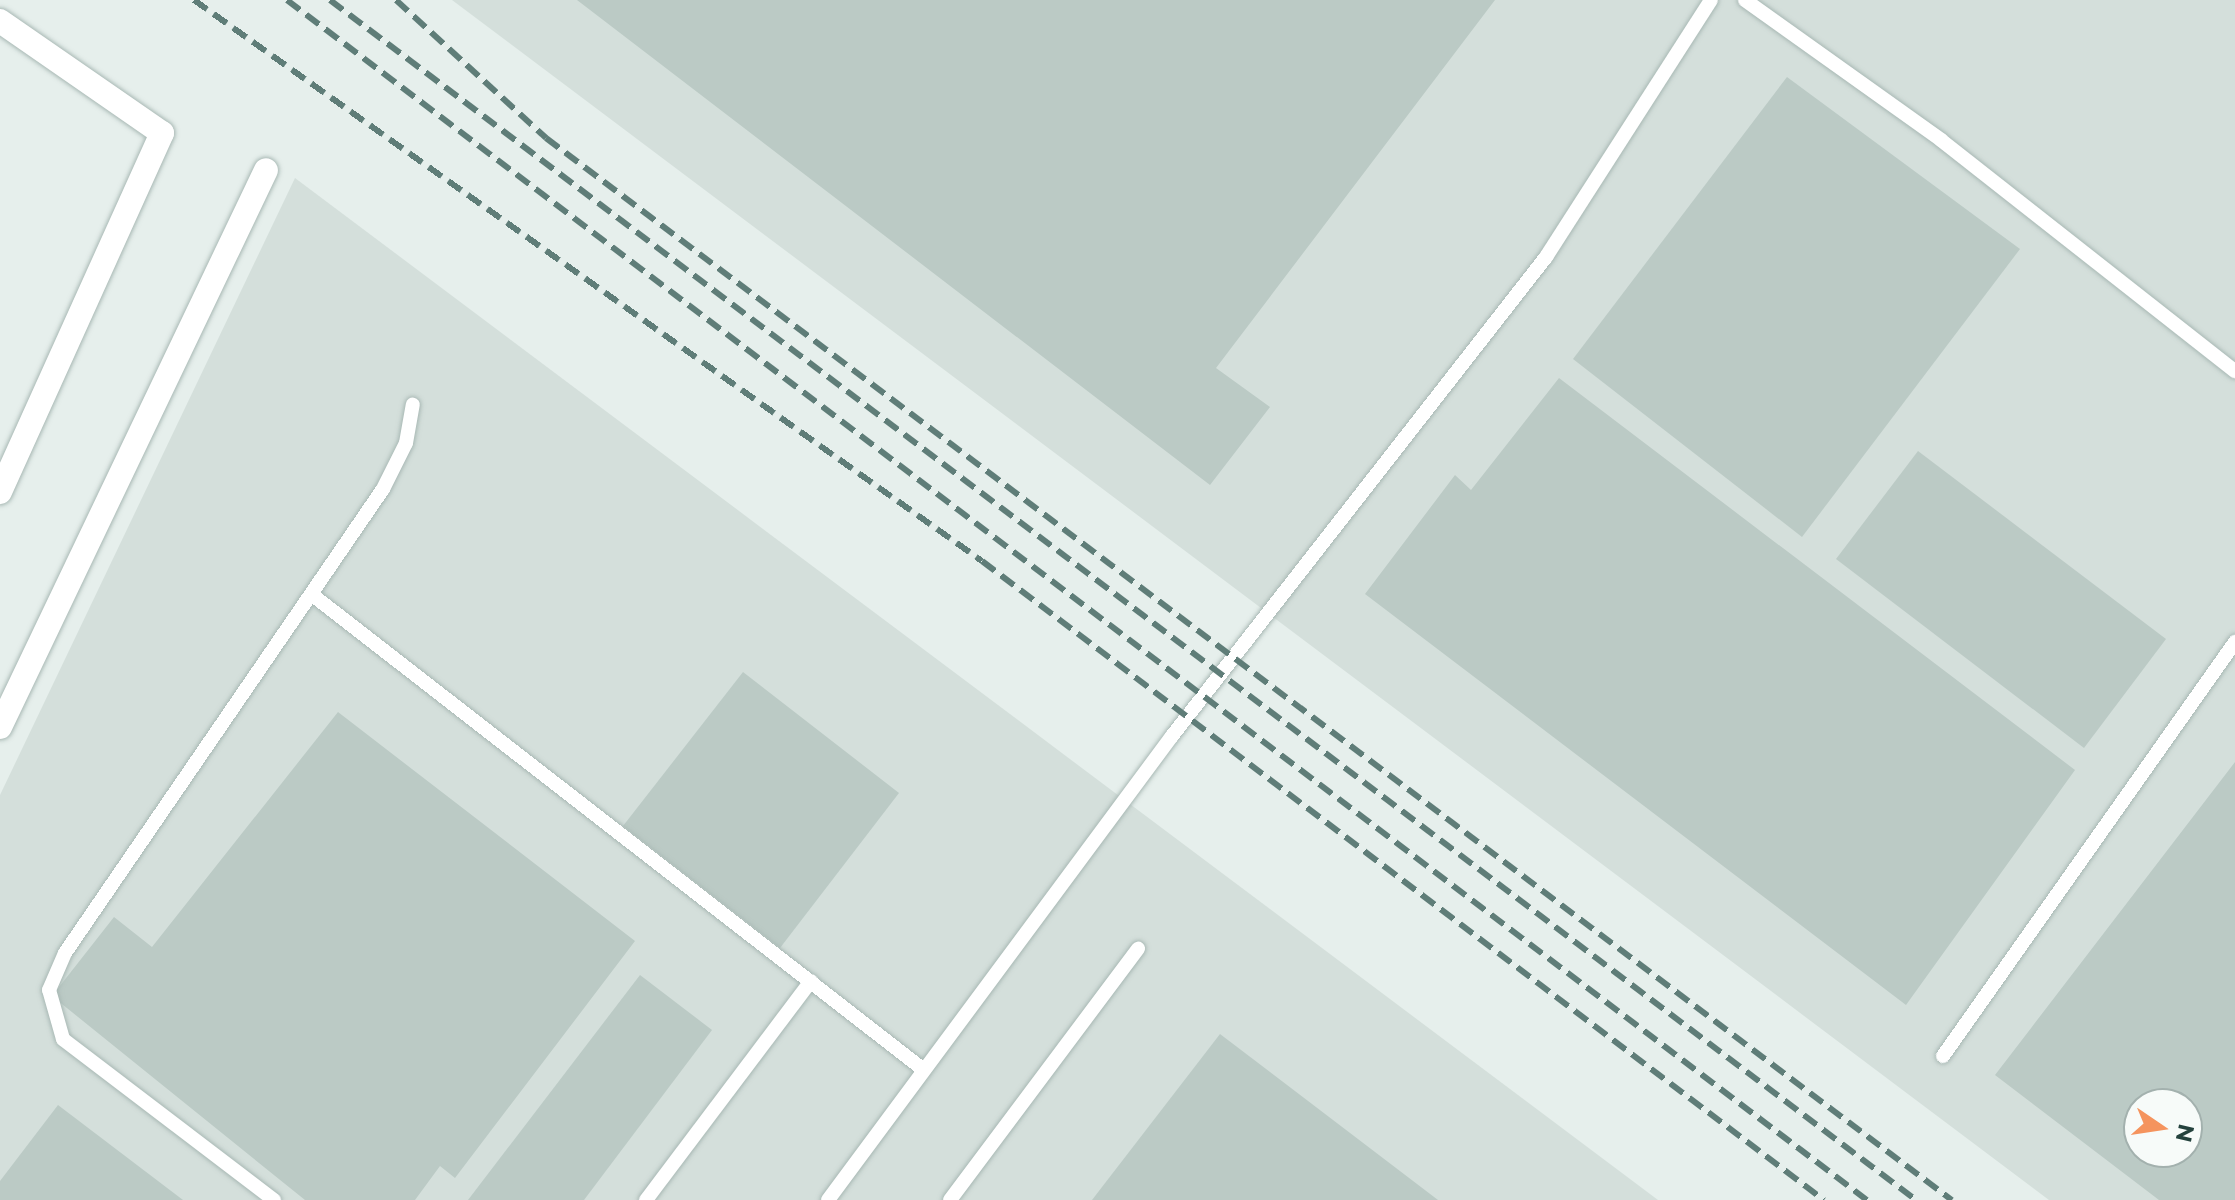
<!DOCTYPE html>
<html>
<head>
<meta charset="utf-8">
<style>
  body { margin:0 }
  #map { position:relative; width:2235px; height:1200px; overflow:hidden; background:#e6efec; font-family:Montserrat,sans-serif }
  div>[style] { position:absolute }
  .built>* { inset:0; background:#d4dfdb }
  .building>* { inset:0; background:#bbcac5 }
  .roads { filter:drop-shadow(0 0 2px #a8b8b4) drop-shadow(0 0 2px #a8b8b4) }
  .service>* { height:14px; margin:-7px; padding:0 7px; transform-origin:7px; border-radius:7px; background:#fff }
  .minor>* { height:24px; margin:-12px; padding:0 12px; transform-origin:12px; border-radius:12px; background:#fff }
  .rail>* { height:6px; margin-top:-3px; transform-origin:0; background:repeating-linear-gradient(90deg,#5f7d78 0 16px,transparent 0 24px) }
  span { translate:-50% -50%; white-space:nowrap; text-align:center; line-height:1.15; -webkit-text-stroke:7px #f7fbf9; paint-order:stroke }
  .north { position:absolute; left:2123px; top:1088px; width:80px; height:80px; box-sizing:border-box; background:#f7fbf9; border:2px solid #a3b1ae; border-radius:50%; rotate:103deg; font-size:22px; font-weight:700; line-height:32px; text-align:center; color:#24423d }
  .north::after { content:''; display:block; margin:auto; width:28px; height:36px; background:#f5945e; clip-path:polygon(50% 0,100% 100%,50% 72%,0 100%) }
</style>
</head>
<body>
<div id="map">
  <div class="built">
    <i style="clip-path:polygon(evenodd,452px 0,2235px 0,2235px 1200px,2049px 1200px,452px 0,2139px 1104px,2187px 1104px,2187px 1152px,2139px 1152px,2139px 1104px)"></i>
    <i style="clip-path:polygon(295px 178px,1658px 1200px,0 1200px,0 795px)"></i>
  </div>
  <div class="building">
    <i style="clip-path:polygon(577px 0,1495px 0,1216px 368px,1270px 407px,1210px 485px)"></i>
    <i style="clip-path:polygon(1787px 77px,2020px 249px,1802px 537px,1573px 359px)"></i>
    <i style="clip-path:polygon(1559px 378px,2075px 770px,1906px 1005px,1365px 594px,1455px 475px,1471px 490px)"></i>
    <i style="clip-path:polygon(1918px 451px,2166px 639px,2084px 748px,1836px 559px)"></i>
    <i style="clip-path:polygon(743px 672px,899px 793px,780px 948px,623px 826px)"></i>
    <i style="clip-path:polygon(338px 712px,635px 941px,455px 1178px,440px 1166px,415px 1200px,305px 1200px,52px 996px,114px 917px,152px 947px)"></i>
    <i style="clip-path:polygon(evenodd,2235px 762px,2235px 1200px,2159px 1200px,1995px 1075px,2235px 762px,2139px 1104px,2187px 1104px,2187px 1152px,2139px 1152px,2139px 1104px)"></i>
    <i style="clip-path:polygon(640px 975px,712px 1030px,584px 1200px,468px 1200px)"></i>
    <i style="clip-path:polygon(1220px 1034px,1438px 1200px,1092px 1200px)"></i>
    <i style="clip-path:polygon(58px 1105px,183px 1200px,0 1200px,0 1181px)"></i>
  </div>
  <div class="roads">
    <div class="service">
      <i style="left:1745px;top:0;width:241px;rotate:35.5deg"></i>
      <i style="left:1941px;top:140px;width:374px;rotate:38.2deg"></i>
      <i style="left:315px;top:597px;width:771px;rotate:37.84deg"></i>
      <i style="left:1943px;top:1056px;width:507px;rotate:-54.8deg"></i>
      <i style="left:274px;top:1200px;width:265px;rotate:-142.7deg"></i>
      <i style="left:63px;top:1039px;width:51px;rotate:-105.9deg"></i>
      <i style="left:49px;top:990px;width:40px;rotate:-66.6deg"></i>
      <i style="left:65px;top:953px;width:563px;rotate:-55.58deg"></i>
      <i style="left:383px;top:489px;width:51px;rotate:-63.4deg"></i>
      <i style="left:406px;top:443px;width:39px;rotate:-80deg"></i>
      <i style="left:646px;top:1200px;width:274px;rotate:-53deg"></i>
      <i style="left:828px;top:1200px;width:578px;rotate:-53.45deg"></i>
      <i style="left:1172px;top:736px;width:608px;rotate:-52.02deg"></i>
      <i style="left:1546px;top:257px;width:305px;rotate:-57.3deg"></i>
      <i style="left:950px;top:1200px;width:314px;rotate:-53.2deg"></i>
    </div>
    <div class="minor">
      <i style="left:0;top:21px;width:197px;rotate:34.7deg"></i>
      <i style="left:162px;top:133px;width:394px;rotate:114.3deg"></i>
      <i style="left:0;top:727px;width:617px;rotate:-64.47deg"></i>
    </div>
  </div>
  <div class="rail">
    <i style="left:194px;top:0;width:967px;rotate:35.45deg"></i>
    <i style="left:982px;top:561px;width:1057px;rotate:37.2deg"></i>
    <i style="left:287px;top:0;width:1984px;rotate:37.22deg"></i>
    <i style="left:330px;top:0;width:1989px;rotate:37.11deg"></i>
    <i style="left:396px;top:0;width:204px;rotate:42.6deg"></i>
    <i style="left:546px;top:138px;width:1762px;rotate:37.07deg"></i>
  </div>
  <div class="north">N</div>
</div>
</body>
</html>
